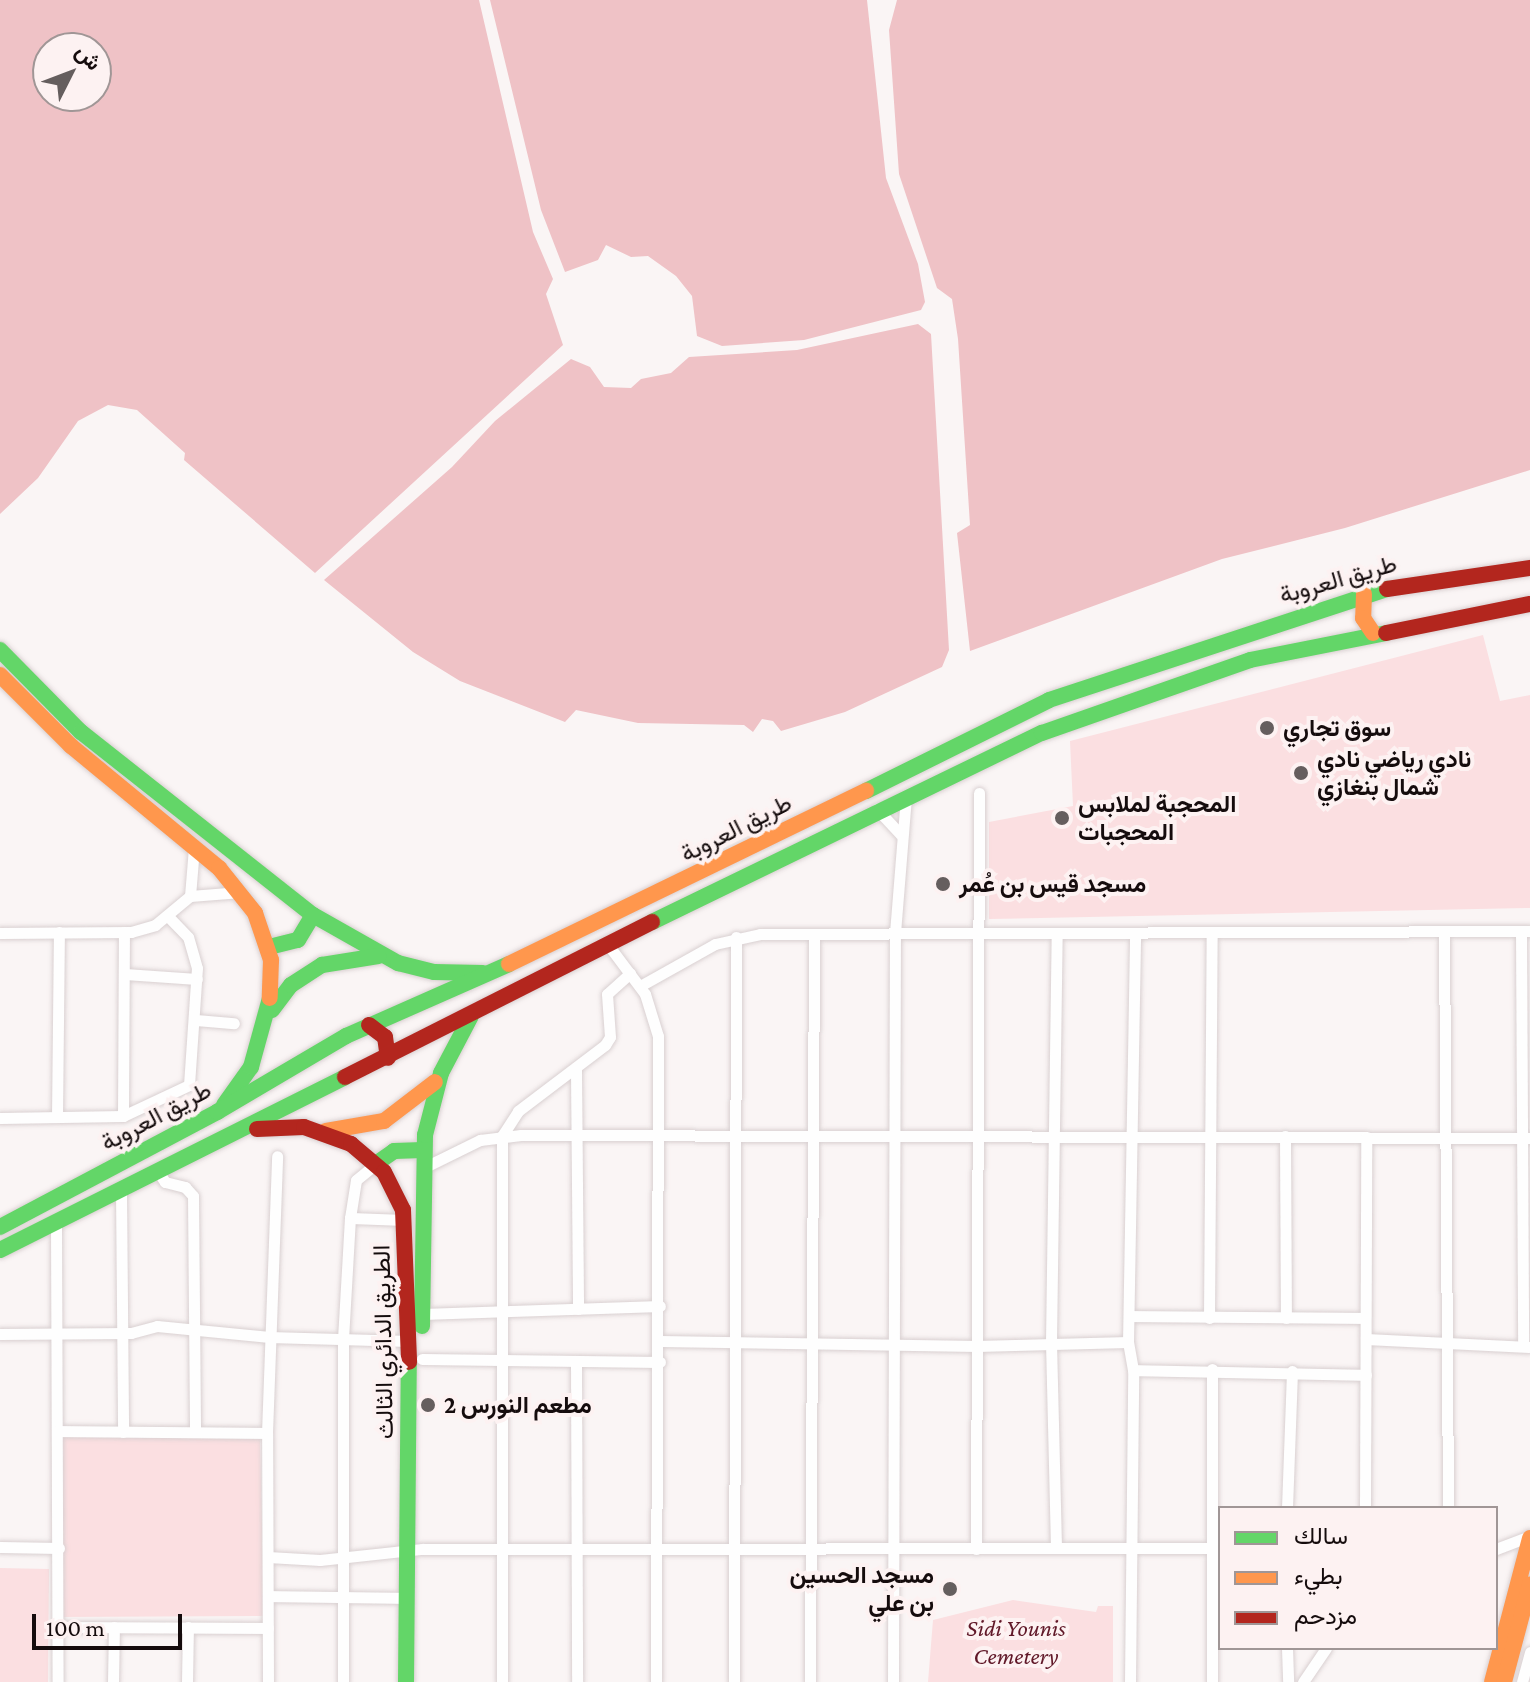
<!DOCTYPE html>
<html>
<head>
<meta charset="utf-8">
<style>
  body { margin:0 }
  #map { position:relative; width:1530px; height:1682px; overflow:hidden; background:#faf5f5; font-family:"Crimson Pro",Vazirmatn,serif }
  div>[style] { position:absolute }
  .green>* { inset:0; background:#fbdfe1 }
  .water>* { inset:0; background:#efc2c6 }
  .roads { filter:drop-shadow(0 0 2px #d9d0d1) drop-shadow(0 0 2px #d9d0d1) }
  .street>* { height:11px; margin:-5.5px; padding:0 5.5px; transform-origin:5.5px; border-radius:5.5px; background:#fefefe }
  .fast>* { height:16px; margin:-8px; padding:0 8px; transform-origin:8px; border-radius:8px; background:#63d668 }
  .slow>* { height:16px; margin:-8px; padding:0 8px; transform-origin:8px; border-radius:8px; background:#ff974d }
  .jam>* { height:16px; margin:-8px; padding:0 8px; transform-origin:8px; border-radius:8px; background:#b3261e }
  .dots>* { width:22px; height:22px; translate:-50% -50%; box-sizing:border-box; border:4px solid #fdf2f2; border-radius:50% }
  span { translate:-50% -50%; white-space:nowrap; text-align:center; line-height:1.15; -webkit-text-stroke:8px #fdf2f2; paint-order:stroke }
  .street-label { font-size:24px; color:#150c0d }
  .poi-label { font-size:24px; color:#150c0d; font-weight:700 }
  .left { translate:0 -50%; text-align:left }
  .right { translate:-100% -50%; text-align:right }
  .park-label { font-size:24px; color:#601828; font-style:italic }
  .legend { position:absolute; left:1218px; top:1506px; width:280px; height:144px; box-sizing:border-box; background:#fdf2f2; border:2px solid #a09696; margin:0; padding:10px 14px; list-style:none; font-size:24px; color:#150c0d }
  .legend li { display:flex; align-items:center; gap:16px; height:40px }
  .legend b { width:40px; border:2px solid #a09696 }
  .north { position:absolute; left:32px; top:32px; width:80px; height:80px; box-sizing:border-box; background:#fdf2f2; border:2px solid #a09696; border-radius:50%; rotate:48deg; font-size:22px; font-weight:700; line-height:32px; text-align:center; color:#150c0d }
  .north::after { content:''; display:block; margin:auto; width:28px; height:36px; background:#655e5e; clip-path:polygon(50% 0,100% 100%,50% 72%,0 100%) }
  .scale { position:absolute; left:32px; top:1614px; width:150px; height:36px; box-sizing:border-box; border:4px solid #150c0d; border-top:0; padding-left:10px; font-size:24px; line-height:28px; white-space:nowrap; color:#150c0d; -webkit-text-stroke:6px #fdf2f2; paint-order:stroke }
</style>
</head>
<body>
<div id="map">
  <div class="green">
    <i style="clip-path:polygon(1483px 635px,1500px 701px,1530px 695px,1530px 908px,989px 919px,989px 822px,1073px 806px,1070px 741px)"></i>
    <i style="clip-path:polygon(61px 1435px,260px 1439px,264px 1616px,62px 1617px)"></i>
    <i style="clip-path:polygon(0 1568px,49px 1569px,48px 1682px,0 1682px)"></i>
    <i style="clip-path:polygon(1013px 1600px,1096px 1612px,1098px 1606px,1113px 1606px,1113px 1682px,928px 1682px,933px 1620px)"></i>
  </div>
  <div class="water">
    <i style="clip-path:polygon(evenodd,0 0,479px 0,533px 232px,553px 279px,546px 294px,563px 345px,315px 573px,184px 460px,185px 453px,137px 410px,108px 405px,78px 421px,38px 478px,0 514px,0 0,96px 48px,96px 96px,48px 96px,48px 48px,96px 48px)"></i>
    <i style="clip-path:polygon(490px 0,867px 0,886px 178px,918px 264px,925px 302px,921px 310px,804px 340px,722px 346px,697px 336px,692px 296px,676px 276px,648px 256px,631px 257px,606px 245px,598px 260px,565px 272px,541px 210px)"></i>
    <i style="clip-path:polygon(897px 0,1530px 0,1530px 470px,1345px 528px,1222px 559px,970px 651px,957px 533px,970px 525px,958px 339px,952px 299px,937px 288px,899px 174px,889px 30px)"></i>
    <i style="clip-path:polygon(918px 324px,931px 334px,949px 650px,942px 667px,845px 712px,781px 731px,773px 721px,762px 719px,753px 732px,744px 725px,638px 723px,576px 710px,565px 722px,460px 681px,413px 652px,324px 580px,452px 467px,495px 421px,571px 359px,590px 367px,604px 387px,631px 388px,641px 379px,671px 373px,689px 357px,797px 350px)"></i>
  </div>
  <div class="roads">
    <div class="street">
      <i style="left:877px;top:809px;width:34px;rotate:47deg"></i>
      <i style="left:190px;top:896px;width:51px;rotate:-4.5deg"></i>
      <i style="left:1444px;top:931px;width:577px;rotate:89.6deg"></i>
      <i style="left:1521px;top:931px;width:415px;rotate:89.7deg"></i>
      <i style="left:0;top:933px;width:131px;rotate:-0.4deg"></i>
      <i style="left:131px;top:932px;width:25px;rotate:-16deg"></i>
      <i style="left:155px;top:925px;width:45px;rotate:-39.6deg"></i>
      <i style="left:190px;top:896px;width:49px;rotate:-85.3deg"></i>
      <i style="left:609px;top:946px;width:60px;rotate:53.1deg"></i>
      <i style="left:645px;top:994px;width:44px;rotate:72.8deg"></i>
      <i style="left:658px;top:1036px;width:646px;rotate:90.18deg"></i>
      <i style="left:125px;top:974px;width:72px;rotate:4deg"></i>
      <i style="left:640px;top:986px;width:86px;rotate:-29.2deg"></i>
      <i style="left:715px;top:944px;width:46px;rotate:-12.5deg"></i>
      <i style="left:760px;top:934px;width:770px;rotate:-0.22deg"></i>
      <i style="left:196px;top:1020px;width:38px;rotate:5deg"></i>
      <i style="left:576px;top:1070px;width:239px;rotate:89.5deg"></i>
      <i style="left:123px;top:1116px;width:184px;rotate:-89.7deg"></i>
      <i style="left:57px;top:1117px;width:185px;rotate:-89.4deg"></i>
      <i style="left:0;top:1118px;width:123px;rotate:-0.9deg"></i>
      <i style="left:123px;top:1116px;width:73px;rotate:-25.2deg"></i>
      <i style="left:189px;top:1085px;width:117px;rotate:-86.1deg"></i>
      <i style="left:197px;top:968px;width:32px;rotate:-106deg"></i>
      <i style="left:188px;top:937px;width:28px;rotate:-134deg"></i>
      <i style="left:1285px;top:1136px;width:182px;rotate:89.7deg"></i>
      <i style="left:423px;top:1168px;width:64px;rotate:-26.2deg"></i>
      <i style="left:480px;top:1140px;width:41px;rotate:-7deg"></i>
      <i style="left:521px;top:1135px;width:1009px;rotate:0.17deg"></i>
      <i style="left:158px;top:1171px;width:13px;rotate:58deg"></i>
      <i style="left:165px;top:1182px;width:21px;rotate:14deg"></i>
      <i style="left:185px;top:1187px;width:12px;rotate:48deg"></i>
      <i style="left:193px;top:1196px;width:235px;rotate:89.5deg"></i>
      <i style="left:121px;top:1190px;width:242px;rotate:89.5deg"></i>
      <i style="left:350px;top:1218px;width:55px;rotate:2.1deg"></i>
      <i style="left:56px;top:1222px;width:460px;rotate:89.8deg"></i>
      <i style="left:422px;top:1314px;width:238px;rotate:-1.9deg"></i>
      <i style="left:1129px;top:1316px;width:236px;rotate:0.5deg"></i>
      <i style="left:1209px;top:1318px;width:386px;rotate:-89.6deg"></i>
      <i style="left:0;top:1334px;width:131px;rotate:-0.4deg"></i>
      <i style="left:131px;top:1333px;width:27px;rotate:-15deg"></i>
      <i style="left:157px;top:1326px;width:113px;rotate:5.6deg"></i>
      <i style="left:269px;top:1337px;width:140px;rotate:1.6deg"></i>
      <i style="left:1366px;top:1339px;width:163px;rotate:2.8deg"></i>
      <i style="left:660px;top:1341px;width:317px;rotate:0.9deg"></i>
      <i style="left:977px;top:1346px;width:151px;rotate:-1.5deg"></i>
      <i style="left:422px;top:1359px;width:238px;rotate:0.7deg"></i>
      <i style="left:576px;top:1361px;width:321px;rotate:89.8deg"></i>
      <i style="left:1212px;top:1369px;width:313px;rotate:90deg"></i>
      <i style="left:1133px;top:1370px;width:233px;rotate:1.2deg"></i>
      <i style="left:57px;top:1431px;width:210px;rotate:0.5deg"></i>
      <i style="left:1287px;top:1508px;width:137px;rotate:-87.9deg"></i>
      <i style="left:1365px;top:1508px;width:371px;rotate:-89.8deg"></i>
      <i style="left:0;top:1547px;width:59px;rotate:1deg"></i>
      <i style="left:1056px;top:1547px;width:205px;rotate:-91.4deg"></i>
      <i style="left:1051px;top:1342px;width:409px;rotate:-89.2deg"></i>
      <i style="left:976px;top:1549px;width:756px;rotate:-89.77deg"></i>
      <i style="left:1496px;top:1549px;width:36px;rotate:-21deg"></i>
      <i style="left:268px;top:1557px;width:52px;rotate:3.3deg"></i>
      <i style="left:320px;top:1560px;width:103px;rotate:-6.2deg"></i>
      <i style="left:422px;top:1549px;width:798px;rotate:-0.07deg"></i>
      <i style="left:268px;top:1596px;width:139px;rotate:0.8deg"></i>
      <i style="left:60px;top:1627px;width:208px;rotate:0.3deg"></i>
      <i style="left:1287px;top:1648px;width:34px;rotate:88deg"></i>
      <i style="left:113px;top:1682px;width:55px;rotate:-89deg"></i>
      <i style="left:187px;top:1682px;width:55px;rotate:-89deg"></i>
      <i style="left:268px;top:1682px;width:249px;rotate:-90.2deg"></i>
      <i style="left:267px;top:1433px;width:277px;rotate:-87.9deg"></i>
      <i style="left:343px;top:1682px;width:343px;rotate:-90deg"></i>
      <i style="left:343px;top:1339px;width:121px;rotate:-86.7deg"></i>
      <i style="left:350px;top:1218px;width:38px;rotate:-81deg"></i>
      <i style="left:356px;top:1180px;width:27px;rotate:-39deg"></i>
      <i style="left:502px;top:1682px;width:546px;rotate:-90deg"></i>
      <i style="left:502px;top:1136px;width:30px;rotate:-57deg"></i>
      <i style="left:518px;top:1111px;width:109px;rotate:-37.2deg"></i>
      <i style="left:605px;top:1045px;width:9px;rotate:-58deg"></i>
      <i style="left:610px;top:1037px;width:43px;rotate:-94deg"></i>
      <i style="left:607px;top:994px;width:31px;rotate:-42deg"></i>
      <i style="left:734px;top:1682px;width:745px;rotate:-89.85deg"></i>
      <i style="left:810px;top:1682px;width:748px;rotate:-89.69deg"></i>
      <i style="left:893px;top:1682px;width:749px;rotate:-89.85deg"></i>
      <i style="left:895px;top:933px;width:137px;rotate:-85.4deg"></i>
      <i style="left:1130px;top:1682px;width:312px;rotate:-89.4deg"></i>
      <i style="left:1133px;top:1370px;width:28px;rotate:-100deg"></i>
      <i style="left:1128px;top:1342px;width:409px;rotate:-89deg"></i>
      <i style="left:1303px;top:1682px;width:41px;rotate:-55.9deg"></i>
      <i style="left:1522px;top:1682px;width:31px;rotate:-75deg"></i>
    </div>
    <div class="fast">
      <i style="left:0;top:650px;width:115px;rotate:45.4deg"></i>
      <i style="left:81px;top:732px;width:295px;rotate:38.3deg"></i>
      <i style="left:313px;top:915px;width:98px;rotate:29.5deg"></i>
      <i style="left:398px;top:963px;width:37px;rotate:14deg"></i>
      <i style="left:434px;top:972px;width:49px;rotate:1.2deg"></i>
      <i style="left:866px;top:791px;width:204px;rotate:-26.4deg"></i>
      <i style="left:1049px;top:700px;width:356px;rotate:-18.2deg"></i>
      <i style="left:652px;top:922px;width:433px;rotate:-25.9deg"></i>
      <i style="left:1042px;top:733px;width:220px;rotate:-19.3deg"></i>
      <i style="left:1250px;top:660px;width:139px;rotate:-11.2deg"></i>
      <i style="left:269px;top:947px;width:30px;rotate:-14deg"></i>
      <i style="left:298px;top:940px;width:29px;rotate:-59deg"></i>
      <i style="left:272px;top:1010px;width:31px;rotate:-53deg"></i>
      <i style="left:291px;top:985px;width:37px;rotate:-33deg"></i>
      <i style="left:322px;top:965px;width:57px;rotate:-9.1deg"></i>
      <i style="left:224px;top:1105px;width:47px;rotate:-54.6deg"></i>
      <i style="left:251px;top:1067px;width:72px;rotate:-74.6deg"></i>
      <i style="left:377px;top:1163px;width:21px;rotate:-35deg"></i>
      <i style="left:394px;top:1151px;width:29px;rotate:-2deg"></i>
      <i style="left:0;top:1227px;width:246px;rotate:-27.9deg"></i>
      <i style="left:217px;top:1112px;width:150px;rotate:-30.5deg"></i>
      <i style="left:346px;top:1036px;width:178px;rotate:-23.8deg"></i>
      <i style="left:0;top:1250px;width:386px;rotate:-26.6deg"></i>
      <i style="left:422px;top:1326px;width:191px;rotate:-89.1deg"></i>
      <i style="left:425px;top:1135px;width:64px;rotate:-75.5deg"></i>
      <i style="left:441px;top:1073px;width:64px;rotate:-62.2deg"></i>
      <i style="left:406px;top:1682px;width:320px;rotate:-89.5deg"></i>
    </div>
    <div class="slow">
      <i style="left:1364px;top:594px;width:24px;rotate:92deg"></i>
      <i style="left:1363px;top:618px;width:18px;rotate:56deg"></i>
      <i style="left:0;top:675px;width:100px;rotate:45deg"></i>
      <i style="left:71px;top:746px;width:192px;rotate:39.5deg"></i>
      <i style="left:219px;top:868px;width:58px;rotate:51.3deg"></i>
      <i style="left:255px;top:913px;width:50px;rotate:71.2deg"></i>
      <i style="left:271px;top:960px;width:38px;rotate:92deg"></i>
      <i style="left:509px;top:964px;width:397px;rotate:-25.9deg"></i>
      <i style="left:326px;top:1131px;width:59px;rotate:-9.8deg"></i>
      <i style="left:384px;top:1121px;width:64px;rotate:-37.4deg"></i>
      <i style="left:1492px;top:1682px;width:149px;rotate:-75.2deg"></i>
      <i style="left:1504px;top:1682px;width:101px;rotate:-75.1deg"></i>
    </div>
    <div class="jam">
      <i style="left:1387px;top:589px;width:145px;rotate:-8.4deg"></i>
      <i style="left:1386px;top:633px;width:147px;rotate:-11.4deg"></i>
      <i style="left:369px;top:1025px;width:20px;rotate:37deg"></i>
      <i style="left:385px;top:1037px;width:21px;rotate:82deg"></i>
      <i style="left:345px;top:1077px;width:344px;rotate:-26.8deg"></i>
      <i style="left:257px;top:1129px;width:47px;rotate:-2.4deg"></i>
      <i style="left:304px;top:1127px;width:50px;rotate:19.9deg"></i>
      <i style="left:351px;top:1144px;width:43px;rotate:40.3deg"></i>
      <i style="left:384px;top:1172px;width:42px;rotate:63.4deg"></i>
      <i style="left:403px;top:1210px;width:152px;rotate:87.7deg"></i>
    </div>
  </div>
  <div class="dots">
    <i style="left:1267px;top:728px;background:#655e5e"></i>
    <i style="left:1301px;top:773px;background:#655e5e"></i>
    <i style="left:1062px;top:818px;background:#655e5e"></i>
    <i style="left:943px;top:884px;background:#655e5e"></i>
    <i style="left:428px;top:1405px;background:#655e5e"></i>
    <i style="left:950px;top:1589px;background:#655e5e"></i>
  </div>
  <div class="street-label">
    <span style="left:1338px;top:579px;rotate:-16deg">طريق العروبة</span>
    <span style="left:736px;top:828px;rotate:-27deg">طريق العروبة</span>
    <span style="left:156px;top:1116px;rotate:-28deg">طريق العروبة</span>
    <span style="left:383px;top:1342px;rotate:-91deg">الطريق الدائري الثالث</span>
  </div>
  <div class="poi-label">
    <span class="left" style="left:1283px;top:728px">سوق تجاري</span>
    <span class="left" style="left:1317px;top:773px">نادي رياضي نادي<br>شمال بنغازي</span>
    <span class="left" style="left:1078px;top:818px">المحجبة لملابس<br>المحجبات</span>
    <span class="left" style="left:959px;top:884px">مسجد قيس بن عُمر</span>
    <span class="left" style="left:444px;top:1405px">مطعم النورس 2</span>
    <span class="right" style="left:934px;top:1589px">مسجد الحسين<br>بن علي</span>
  </div>
  <div class="park-label">
    <span style="left:1016px;top:1642px">Sidi Younis<br>Cemetery</span>
  </div>
  <ul class="legend">
  <li><b style="height:10px;background:#63d668"></b>سالك</li>
  <li><b style="height:10px;background:#ff974d"></b>بطيء</li>
  <li><b style="height:10px;background:#b3261e"></b>مزدحم</li>
  </ul>
  <div class="north">ش</div>
  <div class="scale">100 m</div>
</div>
</body>
</html>
